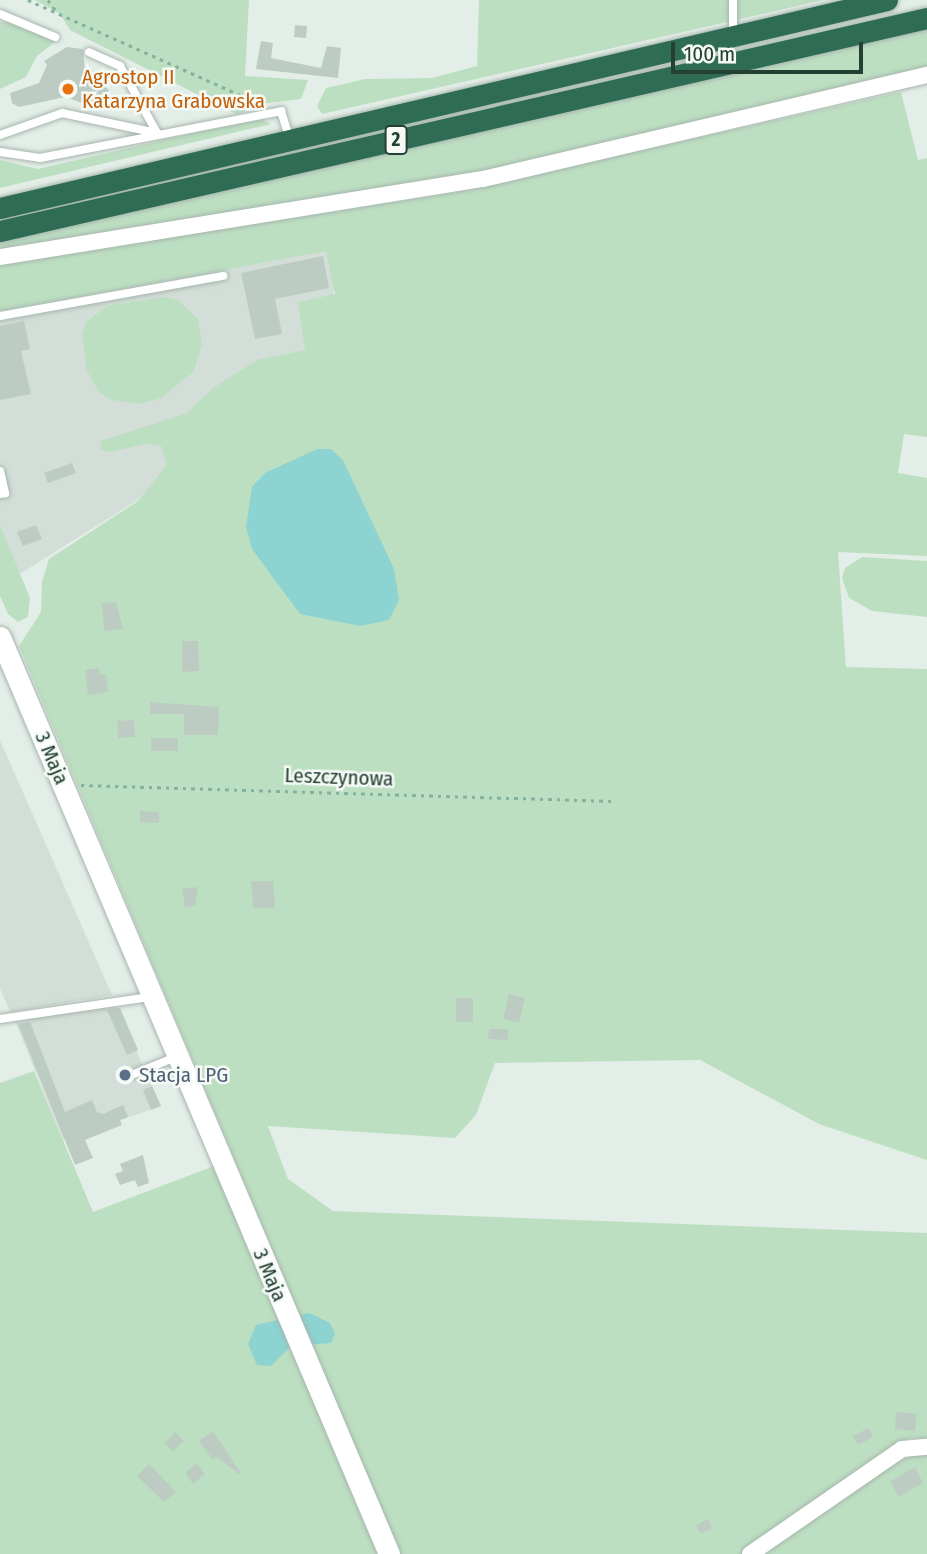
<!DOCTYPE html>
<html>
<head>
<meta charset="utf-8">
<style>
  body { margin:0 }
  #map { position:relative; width:927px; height:1554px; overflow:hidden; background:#e4eee8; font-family:"Fira Sans Condensed",sans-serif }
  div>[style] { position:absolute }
  .built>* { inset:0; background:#d2ded7 }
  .green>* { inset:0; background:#bddfc1 }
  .water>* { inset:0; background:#8cd3d2 }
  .building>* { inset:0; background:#bcccc3 }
  .path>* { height:2.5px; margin-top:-1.25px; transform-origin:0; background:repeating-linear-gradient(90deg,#84b29c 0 3.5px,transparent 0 8.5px) }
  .roads { filter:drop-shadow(0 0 2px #a6b6ae) drop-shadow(0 0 2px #a6b6ae) }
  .lane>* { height:8px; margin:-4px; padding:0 4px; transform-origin:4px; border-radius:4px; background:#fff }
  .street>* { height:16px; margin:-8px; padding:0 8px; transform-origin:8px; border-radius:8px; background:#fff }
  .secondary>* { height:21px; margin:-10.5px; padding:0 10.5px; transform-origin:10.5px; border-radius:10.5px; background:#fff }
  .highway>* { height:21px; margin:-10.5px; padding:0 10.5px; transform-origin:10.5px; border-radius:10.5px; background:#2e6c55 }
  .dots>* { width:19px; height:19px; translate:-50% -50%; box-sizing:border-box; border:4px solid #f5faf7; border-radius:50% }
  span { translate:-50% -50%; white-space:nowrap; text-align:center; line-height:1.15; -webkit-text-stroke:5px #f5faf7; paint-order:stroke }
  .shield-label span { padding:2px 5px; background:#f5faf7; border:2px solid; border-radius:5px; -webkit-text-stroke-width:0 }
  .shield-label { font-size:19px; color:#234033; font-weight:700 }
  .food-label { font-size:21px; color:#c56008 }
  .left { translate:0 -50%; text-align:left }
  .street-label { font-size:21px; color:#234033 }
  .service-label { font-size:21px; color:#4e5e75 }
  .scale { position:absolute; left:671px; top:42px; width:192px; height:32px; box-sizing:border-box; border:4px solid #234033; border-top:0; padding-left:9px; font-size:21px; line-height:24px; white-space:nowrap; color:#234033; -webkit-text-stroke:5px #f5faf7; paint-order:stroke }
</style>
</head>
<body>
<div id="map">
  <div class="built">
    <i style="clip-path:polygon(346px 227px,315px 389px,18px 575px,0 526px,0 306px)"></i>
    <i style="clip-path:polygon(0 740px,112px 995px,10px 1012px,0 988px)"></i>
    <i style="clip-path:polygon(116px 1006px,161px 1106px,63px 1140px,15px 1021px)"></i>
  </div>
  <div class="green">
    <i style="clip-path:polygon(35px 0,249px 0,245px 76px,308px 80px,301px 99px,252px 105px,249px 110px,236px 114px,70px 30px,60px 14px)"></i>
    <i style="clip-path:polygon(479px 0,823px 0,322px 114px,317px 106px,326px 88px,365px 79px,432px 78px,477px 66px)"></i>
    <i style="clip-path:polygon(0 22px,16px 23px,55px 42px,37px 56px,26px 77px,0 89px)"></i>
    <i style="clip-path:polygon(927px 25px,927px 69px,484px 173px,0 249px,0 238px)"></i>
    <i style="clip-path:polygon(901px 92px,918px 160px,927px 158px,927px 437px,904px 434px,898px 473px,927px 478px,927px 556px,838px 552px,846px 667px,927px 669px,927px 1160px,819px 1124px,700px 1060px,495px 1063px,476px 1115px,455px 1138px,268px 1126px,288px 1179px,333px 1211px,927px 1233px,927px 1439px,910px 1438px,891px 1446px,870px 1464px,877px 1474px,905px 1458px,927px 1452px,927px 1554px,765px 1554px,812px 1521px,811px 1508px,742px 1554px,400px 1554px,19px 646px,41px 612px,42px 582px,49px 559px,138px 501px,167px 465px,161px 446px,145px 444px,109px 452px,100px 449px,101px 441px,187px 413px,213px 388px,257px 360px,305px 350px,298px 302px,335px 294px,326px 251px,0 311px,0 264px,457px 192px)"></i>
    <i style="clip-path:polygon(258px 118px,271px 124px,0 188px,0 160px,38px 169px)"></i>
    <i style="clip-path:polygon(164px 297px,178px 300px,198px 319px,202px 345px,194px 371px,161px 398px,138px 404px,112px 400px,100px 393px,87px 371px,82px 335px,86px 322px,107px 306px)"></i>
    <i style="clip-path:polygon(0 525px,30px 598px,28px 617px,18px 622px,8px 614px,0 596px)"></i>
    <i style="clip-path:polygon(862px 557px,927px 561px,927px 617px,872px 611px,849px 598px,842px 578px,845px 568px)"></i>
    <i style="clip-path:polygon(34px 1071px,93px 1212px,214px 1166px,380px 1554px,0 1554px,0 1083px)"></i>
  </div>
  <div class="water">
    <i style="clip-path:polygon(317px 449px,331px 449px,343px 460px,394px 569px,399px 600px,389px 620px,361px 626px,300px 614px,252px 549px,246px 527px,252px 487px,265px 473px)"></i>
    <i style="clip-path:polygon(309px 1313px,330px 1323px,335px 1334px,331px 1343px,291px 1346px,271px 1366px,257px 1365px,248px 1344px,256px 1325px)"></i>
  </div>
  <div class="building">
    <i style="clip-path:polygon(295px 25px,307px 26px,306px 38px,294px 37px)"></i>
    <i style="clip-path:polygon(261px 41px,273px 43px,271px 58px,321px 68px,327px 46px,341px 48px,338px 78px,256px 69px)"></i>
    <i style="clip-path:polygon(67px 47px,83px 49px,85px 71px,109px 90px,105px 103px,97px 108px,65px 97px,19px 107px,12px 103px,10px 93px,39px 83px,47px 65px,44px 61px)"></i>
    <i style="clip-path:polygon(323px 256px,329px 288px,275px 299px,282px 334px,255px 339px,241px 273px)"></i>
    <i style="clip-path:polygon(24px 321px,30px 349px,21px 351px,31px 394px,0 400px,0 326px)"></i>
    <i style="clip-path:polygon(72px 463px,76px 473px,48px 483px,44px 473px)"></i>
    <i style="clip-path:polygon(36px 525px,42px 539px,23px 546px,17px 532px)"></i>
    <i style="clip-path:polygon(116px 602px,123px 629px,104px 631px,102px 603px)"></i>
    <i style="clip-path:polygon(182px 641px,198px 641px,199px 671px,182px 672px)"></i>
    <i style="clip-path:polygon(99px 668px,100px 675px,106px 674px,108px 692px,88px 695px,85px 670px)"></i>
    <i style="clip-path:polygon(150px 702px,219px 707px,218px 735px,184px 735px,184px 708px,184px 714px,150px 714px)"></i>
    <i style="clip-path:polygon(134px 720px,135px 737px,118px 738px,117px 721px)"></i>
    <i style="clip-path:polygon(151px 738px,178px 738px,178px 751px,151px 751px)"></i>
    <i style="clip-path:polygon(140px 811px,159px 812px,159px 823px,140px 822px)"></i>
    <i style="clip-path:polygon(251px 881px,273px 881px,275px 908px,253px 908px)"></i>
    <i style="clip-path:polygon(198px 887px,195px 906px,185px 907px,182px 889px)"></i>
    <i style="clip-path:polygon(509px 994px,525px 998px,519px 1023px,503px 1019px)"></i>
    <i style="clip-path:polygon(456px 998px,473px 998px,473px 1022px,456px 1022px)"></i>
    <i style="clip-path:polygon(120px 1008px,138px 1050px,127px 1055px,107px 1010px)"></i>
    <i style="clip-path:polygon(30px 1022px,65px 1112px,92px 1100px,97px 1112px,103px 1114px,123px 1105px,128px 1117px,120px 1120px,122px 1125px,85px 1140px,93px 1158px,75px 1165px,18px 1024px)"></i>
    <i style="clip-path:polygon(489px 1029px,508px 1029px,508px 1040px,488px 1039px)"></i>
    <i style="clip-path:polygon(152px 1086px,161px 1106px,151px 1110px,143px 1090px)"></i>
    <i style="clip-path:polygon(143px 1155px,149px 1183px,138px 1187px,135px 1180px,120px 1185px,115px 1174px,123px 1171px,120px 1164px)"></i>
    <i style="clip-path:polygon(896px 1412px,917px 1414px,915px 1431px,895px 1429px)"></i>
    <i style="clip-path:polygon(869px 1428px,873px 1437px,858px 1445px,853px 1436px)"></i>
    <i style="clip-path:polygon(213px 1431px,241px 1473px,239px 1474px,217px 1457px,213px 1460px,199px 1441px)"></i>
    <i style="clip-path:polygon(175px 1432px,184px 1441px,173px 1451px,165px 1443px)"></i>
    <i style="clip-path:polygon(197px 1463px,205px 1474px,193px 1484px,185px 1473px)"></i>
    <i style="clip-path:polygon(149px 1464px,176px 1492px,164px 1502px,137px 1476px)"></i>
    <i style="clip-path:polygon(915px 1467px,923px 1483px,898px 1497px,890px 1481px)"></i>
    <i style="clip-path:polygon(708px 1519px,712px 1528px,700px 1534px,696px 1525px)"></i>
  </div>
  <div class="path">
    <i style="left:28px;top:0;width:255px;rotate:24.1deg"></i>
    <i style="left:48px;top:0;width:14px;rotate:54deg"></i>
    <i style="left:81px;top:785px;width:532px;rotate:1.72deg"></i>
  </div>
  <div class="roads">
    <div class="lane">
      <i style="left:0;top:14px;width:60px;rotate:22.7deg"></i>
      <i style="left:733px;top:36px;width:36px;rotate:-90deg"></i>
      <i style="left:0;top:135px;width:66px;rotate:-19.5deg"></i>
      <i style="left:62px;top:113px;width:97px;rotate:11.9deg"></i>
      <i style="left:157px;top:133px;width:77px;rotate:-118.9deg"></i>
      <i style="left:120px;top:66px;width:34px;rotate:-156deg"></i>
      <i style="left:0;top:152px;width:40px;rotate:8.5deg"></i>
      <i style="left:40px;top:158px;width:246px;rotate:-11deg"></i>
      <i style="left:281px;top:111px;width:30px;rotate:73deg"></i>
      <i style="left:0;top:316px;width:227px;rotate:-10.2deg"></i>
      <i style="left:0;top:471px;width:23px;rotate:77deg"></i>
      <i style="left:5px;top:493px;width:5px;rotate:169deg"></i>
      <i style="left:0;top:1019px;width:151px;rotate:-8.4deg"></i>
      <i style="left:134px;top:1074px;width:48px;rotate:-22.2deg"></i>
    </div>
    <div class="street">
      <i style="left:0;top:257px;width:489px;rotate:-9.2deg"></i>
      <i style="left:483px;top:179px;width:456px;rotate:-13.2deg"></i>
      <i style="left:750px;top:1554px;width:185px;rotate:-34.6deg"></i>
      <i style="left:902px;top:1449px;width:25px;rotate:-5deg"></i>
    </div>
    <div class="secondary">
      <i style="left:0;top:637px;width:996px;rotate:67.01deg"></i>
    </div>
    <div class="highway">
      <i style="left:0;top:208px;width:911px;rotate:-13.2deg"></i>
      <i style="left:0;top:231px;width:951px;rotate:-12.94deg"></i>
    </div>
  </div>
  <div class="dots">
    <i style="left:68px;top:89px;background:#e8710a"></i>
    <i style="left:125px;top:1075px;background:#5c6f8a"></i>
  </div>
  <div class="shield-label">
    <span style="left:396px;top:140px">2</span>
  </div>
  <div class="food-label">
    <span class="left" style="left:82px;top:89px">Agrostop II<br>Katarzyna Grabowska</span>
  </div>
  <div class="street-label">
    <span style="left:52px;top:758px;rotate:67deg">3 Maja</span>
    <span style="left:339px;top:777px;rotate:2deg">Leszczynowa</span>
    <span style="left:270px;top:1275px;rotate:67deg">3 Maja</span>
  </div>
  <div class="service-label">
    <span class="left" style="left:139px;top:1075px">Stacja LPG</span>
  </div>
  <div class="scale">100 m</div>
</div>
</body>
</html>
